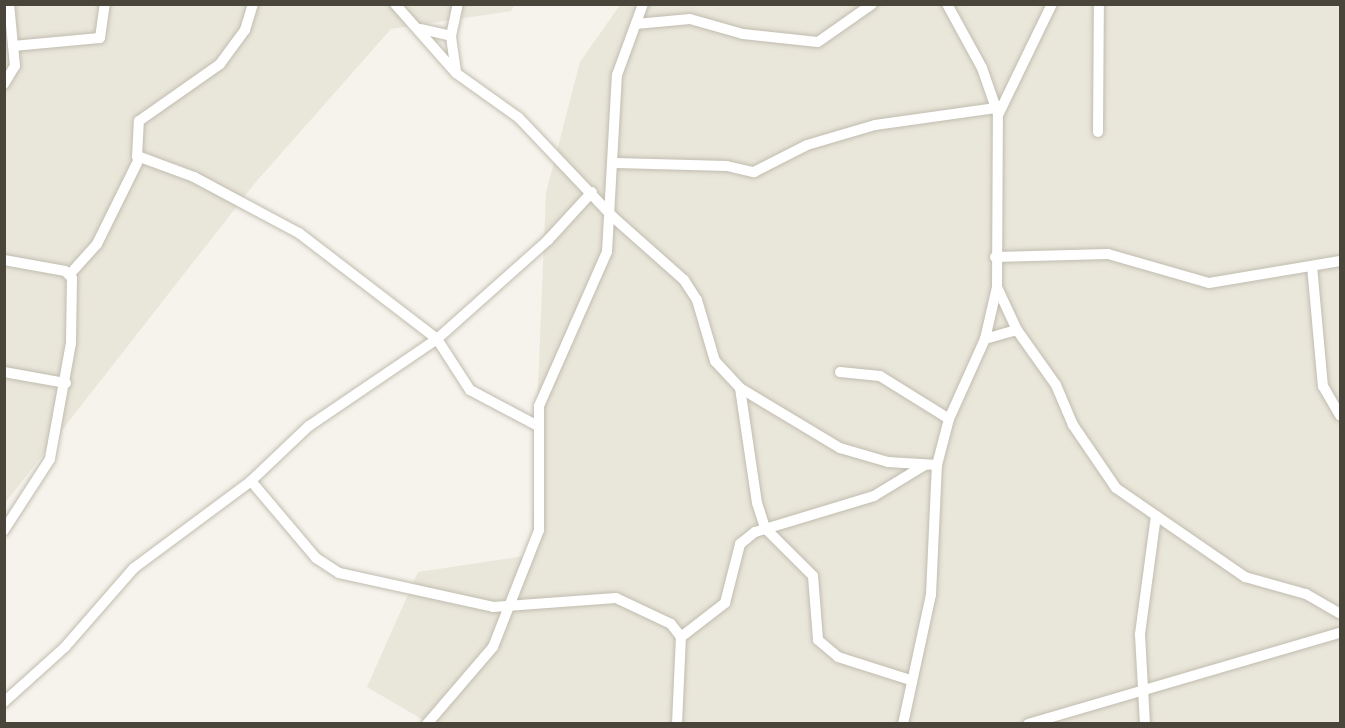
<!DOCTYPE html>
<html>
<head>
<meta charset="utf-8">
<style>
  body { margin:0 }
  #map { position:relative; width:1345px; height:728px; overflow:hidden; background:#f5f3ec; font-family:Commissioner,sans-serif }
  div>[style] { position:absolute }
  .residential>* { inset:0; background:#e9e6da }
  .roads { filter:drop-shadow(0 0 2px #c1bcaf) drop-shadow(0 0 2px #c1bcaf) }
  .minor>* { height:10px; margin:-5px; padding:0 5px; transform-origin:5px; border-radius:5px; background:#fff }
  span { translate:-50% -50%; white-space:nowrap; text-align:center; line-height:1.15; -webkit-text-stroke:5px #fff; paint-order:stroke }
  .frame { position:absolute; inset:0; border:6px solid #4a453a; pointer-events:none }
</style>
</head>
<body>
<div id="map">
  <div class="residential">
    <i style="clip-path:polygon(5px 5px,514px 5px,511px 11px,391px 29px,255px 183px,5px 503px)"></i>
    <i style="clip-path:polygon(620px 5px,1340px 5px,1340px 723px,430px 724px,367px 687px,418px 572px,531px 555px,546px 193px,580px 62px)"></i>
  </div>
  <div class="roads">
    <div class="minor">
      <i style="left:395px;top:4px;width:92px;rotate:48.5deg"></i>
      <i style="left:456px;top:73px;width:77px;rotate:35.5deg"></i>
      <i style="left:519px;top:118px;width:137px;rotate:46.5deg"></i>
      <i style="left:613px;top:217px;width:95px;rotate:41.6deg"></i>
      <i style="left:684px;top:280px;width:24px;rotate:57deg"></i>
      <i style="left:697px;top:300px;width:64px;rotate:73.6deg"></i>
      <i style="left:715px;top:361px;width:37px;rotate:47deg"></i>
      <i style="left:740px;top:388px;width:117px;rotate:31deg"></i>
      <i style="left:840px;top:448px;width:50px;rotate:16.3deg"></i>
      <i style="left:888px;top:462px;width:49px;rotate:3.5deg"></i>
      <i style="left:636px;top:24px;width:54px;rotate:-5.3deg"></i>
      <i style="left:690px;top:19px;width:55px;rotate:15.8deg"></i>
      <i style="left:743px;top:34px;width:75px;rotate:6.1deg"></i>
      <i style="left:818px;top:42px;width:66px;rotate:-35.1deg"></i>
      <i style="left:421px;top:29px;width:31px;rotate:13deg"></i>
      <i style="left:13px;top:46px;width:87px;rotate:-5.3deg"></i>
      <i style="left:100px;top:38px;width:34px;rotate:-82deg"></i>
      <i style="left:456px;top:72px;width:36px;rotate:-98deg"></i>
      <i style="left:451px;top:36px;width:33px;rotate:-78deg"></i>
      <i style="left:4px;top:84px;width:21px;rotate:-59deg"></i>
      <i style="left:15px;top:66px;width:62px;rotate:-95.5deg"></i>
      <i style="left:999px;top:113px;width:121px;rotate:-64.1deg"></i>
      <i style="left:1098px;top:132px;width:128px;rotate:-89.6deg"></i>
      <i style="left:137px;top:157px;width:36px;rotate:-87deg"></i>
      <i style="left:139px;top:121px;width:99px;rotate:-35.1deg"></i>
      <i style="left:220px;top:64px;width:42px;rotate:-53.7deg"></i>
      <i style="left:245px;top:30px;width:27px;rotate:-73deg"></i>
      <i style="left:616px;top:163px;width:111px;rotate:1.5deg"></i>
      <i style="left:727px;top:166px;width:28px;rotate:13deg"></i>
      <i style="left:754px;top:172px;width:59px;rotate:-27deg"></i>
      <i style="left:807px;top:145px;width:71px;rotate:-16.4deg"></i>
      <i style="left:875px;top:125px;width:122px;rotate:-8deg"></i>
      <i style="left:995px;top:257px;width:113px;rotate:-1.5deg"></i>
      <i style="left:1108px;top:254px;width:105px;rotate:16deg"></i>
      <i style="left:1209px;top:283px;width:133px;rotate:-9.5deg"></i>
      <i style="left:4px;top:260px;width:62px;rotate:10.2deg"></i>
      <i style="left:65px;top:271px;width:10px;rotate:45deg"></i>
      <i style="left:72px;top:278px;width:65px;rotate:90.9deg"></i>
      <i style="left:71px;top:343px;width:118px;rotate:100.3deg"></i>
      <i style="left:50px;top:459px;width:85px;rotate:122.9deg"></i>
      <i style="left:1312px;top:266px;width:121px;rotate:84.8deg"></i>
      <i style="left:1323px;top:386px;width:34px;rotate:60deg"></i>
      <i style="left:70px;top:274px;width:40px;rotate:-48deg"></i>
      <i style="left:97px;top:244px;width:97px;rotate:-63.7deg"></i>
      <i style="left:140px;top:157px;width:58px;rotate:20.3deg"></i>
      <i style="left:194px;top:177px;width:119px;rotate:28.1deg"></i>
      <i style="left:299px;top:233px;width:174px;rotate:37.5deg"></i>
      <i style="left:437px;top:339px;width:61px;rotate:57.1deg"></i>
      <i style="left:470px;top:390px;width:75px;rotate:27.9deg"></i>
      <i style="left:997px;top:287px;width:47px;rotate:65.1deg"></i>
      <i style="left:1017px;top:330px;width:67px;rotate:54.7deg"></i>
      <i style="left:1056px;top:385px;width:43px;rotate:67deg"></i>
      <i style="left:1073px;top:425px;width:76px;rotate:55.7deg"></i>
      <i style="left:1116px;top:488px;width:157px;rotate:34.6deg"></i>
      <i style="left:1245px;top:577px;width:63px;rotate:15.6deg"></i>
      <i style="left:1306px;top:594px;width:39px;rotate:30deg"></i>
      <i style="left:985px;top:339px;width:33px;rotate:-16deg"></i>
      <i style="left:4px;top:372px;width:63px;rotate:10.1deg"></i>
      <i style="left:840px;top:372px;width:40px;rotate:5.7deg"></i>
      <i style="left:880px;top:376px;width:81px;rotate:31.9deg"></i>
      <i style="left:740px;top:388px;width:116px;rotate:81.6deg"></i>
      <i style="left:757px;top:503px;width:26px;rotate:72deg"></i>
      <i style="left:765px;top:528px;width:68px;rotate:45deg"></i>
      <i style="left:813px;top:576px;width:64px;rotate:85.5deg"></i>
      <i style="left:818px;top:640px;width:26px;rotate:40deg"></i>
      <i style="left:838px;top:657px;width:76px;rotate:17.7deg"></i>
      <i style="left:251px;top:481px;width:101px;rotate:49.8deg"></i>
      <i style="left:316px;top:558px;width:27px;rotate:33deg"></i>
      <i style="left:339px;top:573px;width:158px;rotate:12.4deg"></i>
      <i style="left:493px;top:607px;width:123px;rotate:-4.2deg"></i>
      <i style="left:616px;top:598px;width:61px;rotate:25.3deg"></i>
      <i style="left:671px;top:624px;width:16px;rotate:52deg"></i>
      <i style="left:4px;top:702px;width:82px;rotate:-42deg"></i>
      <i style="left:65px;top:647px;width:105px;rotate:-48.9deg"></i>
      <i style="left:134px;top:568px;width:146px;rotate:-36.6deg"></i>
      <i style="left:251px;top:481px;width:80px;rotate:-43.5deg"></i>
      <i style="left:309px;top:426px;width:155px;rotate:-34.2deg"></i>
      <i style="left:437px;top:339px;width:149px;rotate:-41.7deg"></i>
      <i style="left:548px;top:240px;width:65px;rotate:-47.5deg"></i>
      <i style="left:427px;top:724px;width:101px;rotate:-49.4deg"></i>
      <i style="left:493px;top:647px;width:126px;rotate:-68.5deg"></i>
      <i style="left:539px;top:530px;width:124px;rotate:-90deg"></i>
      <i style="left:539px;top:406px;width:168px;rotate:-66.2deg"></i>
      <i style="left:607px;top:252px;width:177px;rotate:-86.8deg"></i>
      <i style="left:617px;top:75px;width:76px;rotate:-69.9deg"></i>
      <i style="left:677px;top:724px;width:87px;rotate:-87.4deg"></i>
      <i style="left:681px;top:637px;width:56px;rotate:-37.7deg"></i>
      <i style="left:725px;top:603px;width:61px;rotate:-75.7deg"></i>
      <i style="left:740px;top:544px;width:19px;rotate:-39deg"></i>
      <i style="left:755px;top:532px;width:124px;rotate:-16.8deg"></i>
      <i style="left:874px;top:496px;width:60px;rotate:-31.3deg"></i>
      <i style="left:903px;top:724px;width:132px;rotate:-77.8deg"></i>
      <i style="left:931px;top:595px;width:130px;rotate:-87.4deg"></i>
      <i style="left:937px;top:465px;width:48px;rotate:-75.4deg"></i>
      <i style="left:949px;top:419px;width:88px;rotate:-65.8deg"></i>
      <i style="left:985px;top:339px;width:53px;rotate:-77deg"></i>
      <i style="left:997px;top:287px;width:173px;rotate:-89.7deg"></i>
      <i style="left:998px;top:114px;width:49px;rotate:-109.2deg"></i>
      <i style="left:982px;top:68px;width:73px;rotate:-118.7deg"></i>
      <i style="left:1028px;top:724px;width:325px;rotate:-16.3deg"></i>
      <i style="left:1145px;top:724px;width:90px;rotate:-93.2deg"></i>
      <i style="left:1140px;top:634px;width:119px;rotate:-82.3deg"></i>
    </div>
  </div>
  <div class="frame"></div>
</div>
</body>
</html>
